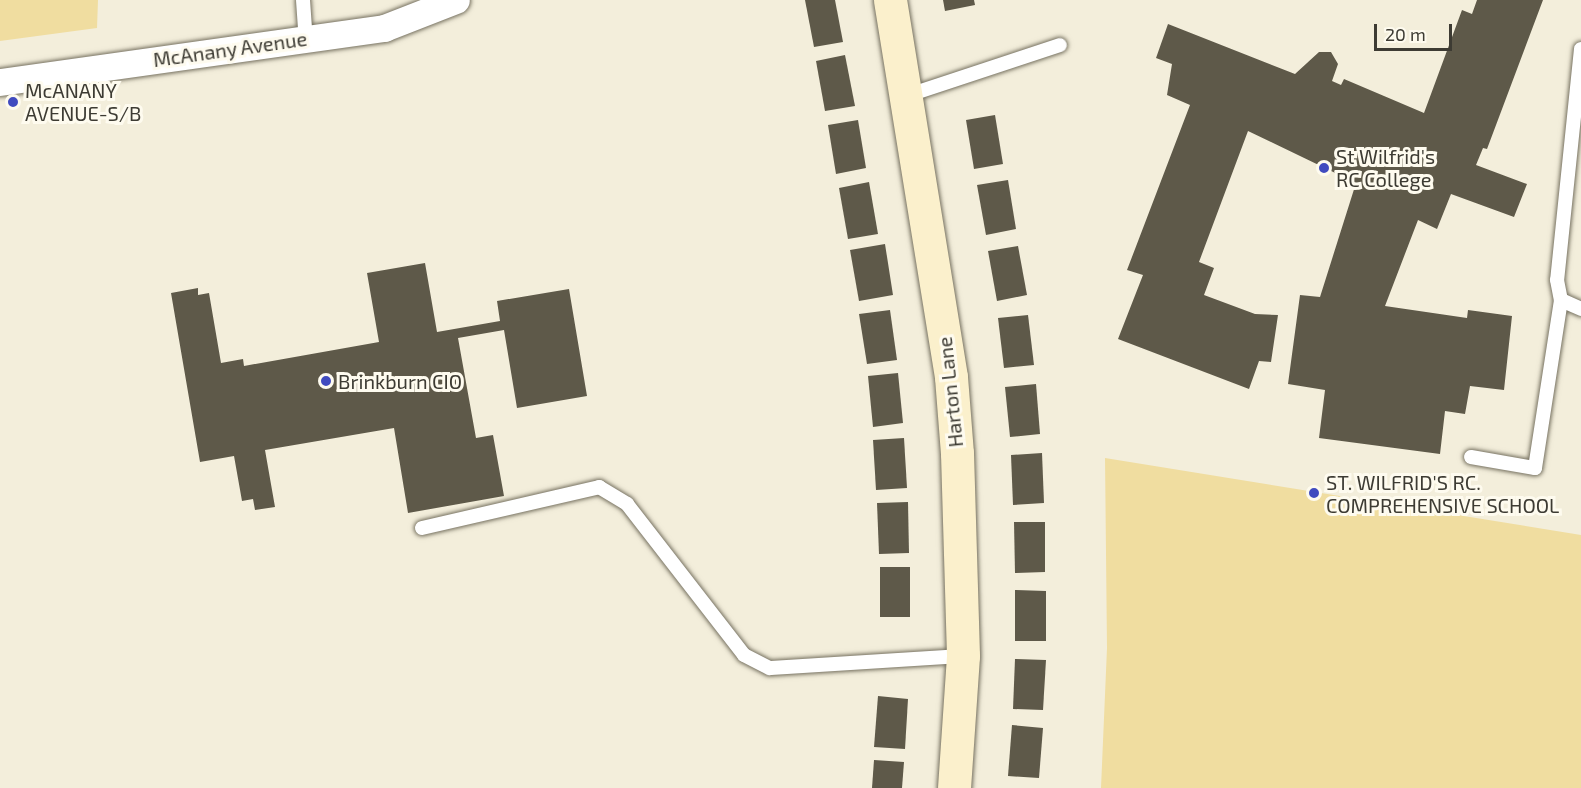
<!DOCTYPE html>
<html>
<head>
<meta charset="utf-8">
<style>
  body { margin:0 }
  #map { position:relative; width:1581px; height:788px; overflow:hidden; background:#f3eedb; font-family:"Exo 2",sans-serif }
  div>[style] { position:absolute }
  .green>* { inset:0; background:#f0dda0 }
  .building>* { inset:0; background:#5e5949 }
  .roads { filter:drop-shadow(0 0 2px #777261) drop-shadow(0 0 2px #777261) }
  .lane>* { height:14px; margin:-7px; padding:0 7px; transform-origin:7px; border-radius:7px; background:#fff }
  .street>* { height:27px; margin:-13.5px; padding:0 13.5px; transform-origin:13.5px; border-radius:13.5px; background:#fff }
  .secondary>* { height:33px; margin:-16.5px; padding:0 16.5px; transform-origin:16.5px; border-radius:16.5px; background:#fbf0cc }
  .dots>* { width:16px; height:16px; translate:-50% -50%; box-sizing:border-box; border:3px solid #fefbef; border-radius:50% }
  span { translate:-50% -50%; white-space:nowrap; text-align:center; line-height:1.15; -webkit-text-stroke:6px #fefbef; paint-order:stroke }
  .street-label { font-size:20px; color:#3d3b33 }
  .poi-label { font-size:20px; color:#3d3b33 }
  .left { translate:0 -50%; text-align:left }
  .scale { position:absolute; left:1374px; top:24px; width:78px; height:27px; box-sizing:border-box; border:3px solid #3d3b33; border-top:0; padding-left:8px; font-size:18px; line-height:21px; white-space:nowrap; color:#3d3b33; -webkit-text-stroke:4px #fefbef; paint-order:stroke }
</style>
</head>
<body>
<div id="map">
  <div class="green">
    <i style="clip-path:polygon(0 0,98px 0,97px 28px,0 41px)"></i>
    <i style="clip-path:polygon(1105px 458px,1581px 535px,1581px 788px,1101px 788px,1107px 648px)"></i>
  </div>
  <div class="building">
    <i style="clip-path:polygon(805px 0,835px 0,843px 42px,814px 47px)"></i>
    <i style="clip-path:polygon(943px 0,974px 0,975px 5px,945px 11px)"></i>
    <i style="clip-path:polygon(1477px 0,1543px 0,1487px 149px,1483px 148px,1476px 165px,1527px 184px,1514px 217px,1451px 194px,1437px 229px,1418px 220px,1385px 306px,1467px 318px,1468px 310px,1512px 316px,1504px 390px,1470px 386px,1465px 414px,1445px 411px,1440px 454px,1319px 438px,1325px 390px,1288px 384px,1300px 295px,1320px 297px,1356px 183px,1248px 131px,1199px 262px,1214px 268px,1204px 295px,1255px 314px,1278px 315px,1271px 362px,1259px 361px,1249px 389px,1118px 339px,1143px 275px,1127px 270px,1190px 105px,1167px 95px,1172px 64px,1156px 58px,1168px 24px,1295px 74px,1319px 52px,1331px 52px,1338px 64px,1332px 81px,1341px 85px,1344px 79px,1424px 113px,1462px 10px,1472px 14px)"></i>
    <i style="clip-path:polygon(845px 55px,855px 106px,825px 111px,816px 61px)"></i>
    <i style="clip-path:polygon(995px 115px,1003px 164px,974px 169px,966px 120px)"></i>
    <i style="clip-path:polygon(858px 120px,866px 168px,836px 174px,828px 125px)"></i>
    <i style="clip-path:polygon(1008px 180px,1016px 229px,986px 235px,977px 185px)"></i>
    <i style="clip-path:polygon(869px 182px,878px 234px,848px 239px,839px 188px)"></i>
    <i style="clip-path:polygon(885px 244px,893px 295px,859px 301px,850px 250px)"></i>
    <i style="clip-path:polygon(1018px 246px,1027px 295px,997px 301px,988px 251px)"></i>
    <i style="clip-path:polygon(425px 263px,437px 332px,500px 321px,497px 301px,569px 289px,587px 396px,517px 408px,504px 330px,458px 338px,476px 438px,493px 435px,504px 496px,408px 513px,394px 428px,265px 450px,275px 507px,255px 510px,253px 499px,242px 501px,234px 456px,200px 462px,171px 293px,198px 288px,198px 295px,209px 293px,221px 363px,243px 359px,244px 366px,379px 342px,367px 273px)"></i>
    <i style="clip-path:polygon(890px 310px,897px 360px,867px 364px,859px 314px)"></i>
    <i style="clip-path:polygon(1028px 315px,1034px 365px,1004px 368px,998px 318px)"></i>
    <i style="clip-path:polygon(898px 373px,903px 423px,873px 427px,868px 376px)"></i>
    <i style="clip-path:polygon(1036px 384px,1040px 434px,1010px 437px,1005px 387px)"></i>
    <i style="clip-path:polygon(904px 438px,907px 488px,876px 490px,873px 440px)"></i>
    <i style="clip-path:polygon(1042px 453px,1044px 503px,1013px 505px,1011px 455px)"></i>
    <i style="clip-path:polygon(908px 502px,909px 553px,879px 554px,877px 503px)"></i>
    <i style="clip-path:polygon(1014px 522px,1045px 522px,1045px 572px,1015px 573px)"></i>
    <i style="clip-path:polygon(880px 567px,910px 567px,910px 617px,880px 617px)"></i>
    <i style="clip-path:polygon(1015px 590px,1046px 591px,1046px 641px,1015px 641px)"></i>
    <i style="clip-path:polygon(1015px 659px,1046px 660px,1043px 710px,1013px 709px)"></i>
    <i style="clip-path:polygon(878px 696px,908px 699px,905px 749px,874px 747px)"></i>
    <i style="clip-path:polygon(1012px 725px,1043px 728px,1039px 778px,1008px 776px)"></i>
    <i style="clip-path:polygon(874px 760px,904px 762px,902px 788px,872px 788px)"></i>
  </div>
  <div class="roads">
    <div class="lane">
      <i style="left:303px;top:0;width:39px;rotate:86deg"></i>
      <i style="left:1581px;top:49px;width:232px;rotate:95.9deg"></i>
      <i style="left:1557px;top:280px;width:20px;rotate:79deg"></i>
      <i style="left:1561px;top:300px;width:22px;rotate:24deg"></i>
      <i style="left:906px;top:96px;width:162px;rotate:-18.3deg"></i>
      <i style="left:1471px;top:457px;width:65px;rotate:9.8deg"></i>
      <i style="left:1535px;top:468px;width:170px;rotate:-81.2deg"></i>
      <i style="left:422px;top:528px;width:182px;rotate:-13deg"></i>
      <i style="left:599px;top:487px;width:33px;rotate:31deg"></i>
      <i style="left:627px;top:504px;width:191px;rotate:52.2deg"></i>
      <i style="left:744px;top:655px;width:29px;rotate:27deg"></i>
      <i style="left:770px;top:668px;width:193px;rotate:-3.6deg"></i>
    </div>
    <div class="street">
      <i style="left:0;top:82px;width:388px;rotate:-8deg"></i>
      <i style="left:384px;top:28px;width:77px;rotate:-21.3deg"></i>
    </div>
    <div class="secondary">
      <i style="left:890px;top:0;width:382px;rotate:80.8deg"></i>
      <i style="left:951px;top:377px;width:76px;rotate:85.5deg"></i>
      <i style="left:957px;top:453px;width:203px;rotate:88.3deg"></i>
      <i style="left:963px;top:656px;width:132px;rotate:93.9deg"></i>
    </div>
  </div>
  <div class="dots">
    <i style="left:13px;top:102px;background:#404bbf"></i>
    <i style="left:1324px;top:168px;background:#404bbf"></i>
    <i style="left:326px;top:381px;background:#404bbf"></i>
    <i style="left:1314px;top:493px;background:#404bbf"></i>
  </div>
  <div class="street-label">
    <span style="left:230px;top:49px;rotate:-8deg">McAnany Avenue</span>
    <span style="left:950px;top:392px;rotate:-96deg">Harton Lane</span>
  </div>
  <div class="poi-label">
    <span class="left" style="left:25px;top:102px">McANANY<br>AVENUE-S/B</span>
    <span class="left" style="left:1336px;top:168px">St Wilfrid's<br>RC College</span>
    <span class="left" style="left:338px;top:381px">Brinkburn CIO</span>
    <span class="left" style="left:1326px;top:494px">ST. WILFRID'S RC.<br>COMPREHENSIVE SCHOOL</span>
  </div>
  <div class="scale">20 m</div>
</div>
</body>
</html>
